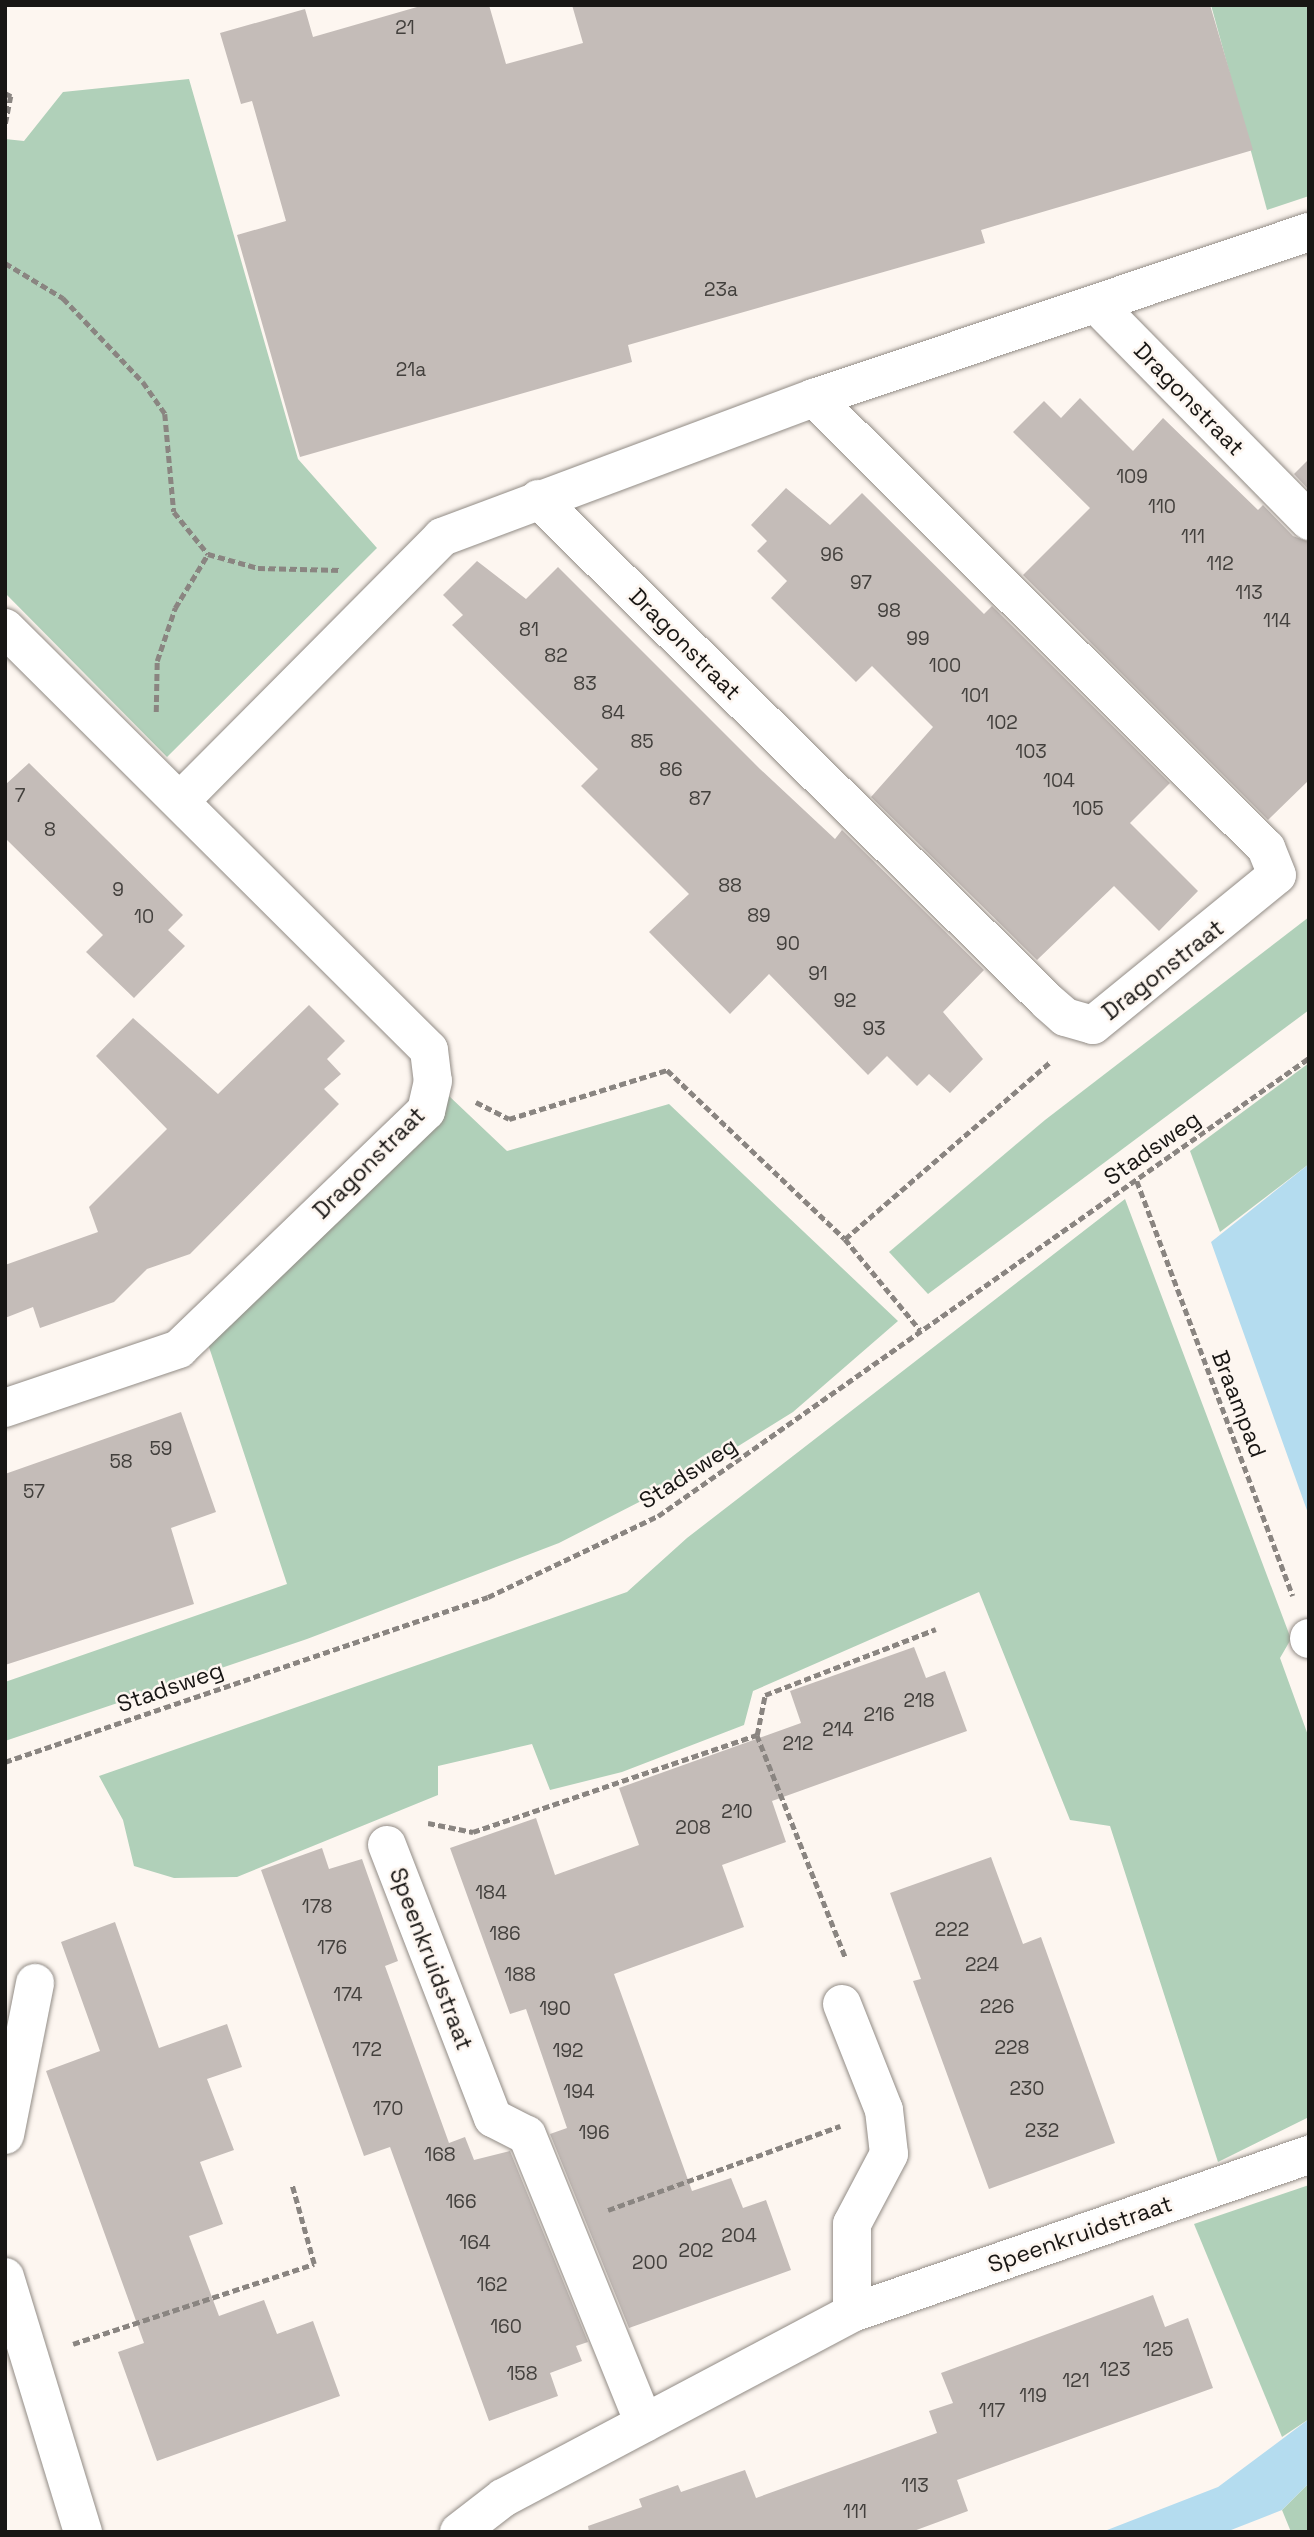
<!DOCTYPE html>
<html>
<head>
<meta charset="utf-8">
<style>
  body { margin:0 }
  #map { position:relative; width:1314px; height:2537px; overflow:hidden; background:#fdf6f0; font-family:"Space Grotesk",sans-serif }
  div>[style] { position:absolute }
  .green>* { inset:0; background:#b0d0b9 }
  .water>* { inset:0; background:#b4dcef }
  .building>* { inset:0; background:#c4bcb8 }
  .path>* { height:4.5px; margin-top:-2.25px; transform-origin:0; background:repeating-linear-gradient(90deg,#8a8581 0 7px,transparent 0 10.5px) }
  .roads { filter:drop-shadow(0 0 2px #928c86) drop-shadow(0 0 2px #928c86) }
  .minor>* { height:38px; margin:-19px; padding:0 19px; transform-origin:19px; border-radius:19px; background:#fff }
  span { translate:-50% -50%; white-space:nowrap; text-align:center; line-height:1.15; -webkit-text-stroke:5px #fdf6f0; paint-order:stroke }
  .number-label { font-size:19px; color:#43403d }
  .number-label span { -webkit-text-stroke-width:0 }
  .street-label { font-size:23px; color:#181614 }
  .frame { position:absolute; inset:0; border:7px solid #181614; pointer-events:none }
</style>
</head>
<body>
<div id="map">
  <div class="green">
    <i style="clip-path:polygon(1211px 5px,1309px 5px,1309px 196px,1267px 210px)"></i>
    <i style="clip-path:polygon(189px 79px,298px 459px,377px 548px,167px 757px,5px 593px,5px 139px,24px 141px,63px 92px)"></i>
    <i style="clip-path:polygon(1309px 917px,1309px 1010px,928px 1294px,889px 1252px,1045px 1120px)"></i>
    <i style="clip-path:polygon(1309px 1063px,1309px 1164px,1220px 1232px,1190px 1151px)"></i>
    <i style="clip-path:polygon(449px 1096px,507px 1151px,669px 1104px,898px 1321px,793px 1412px,692px 1475px,559px 1543px,307px 1639px,5px 1741px,5px 1682px,287px 1584px,208px 1344px)"></i>
    <i style="clip-path:polygon(1125px 1199px,1291px 1639px,1280px 1658px,1309px 1738px,1309px 2117px,1218px 2162px,1110px 1826px,1070px 1820px,979px 1592px,753px 1691px,744px 1725px,622px 1772px,550px 1790px,532px 1744px,438px 1766px,438px 1795px,237px 1877px,174px 1878px,134px 1866px,123px 1820px,99px 1776px,627px 1592px,687px 1538px)"></i>
    <i style="clip-path:polygon(1309px 2185px,1309px 2419px,1282px 2437px,1194px 2224px)"></i>
    <i style="clip-path:polygon(1309px 2483px,1309px 2532px,1291px 2532px,1282px 2510px)"></i>
  </div>
  <div class="water">
    <i style="clip-path:polygon(1309px 1164px,1308px 1367px,1309px 1516px,1211px 1242px)"></i>
    <i style="clip-path:polygon(1309px 2419px,1309px 2483px,1282px 2510px,1226px 2532px,1102px 2532px,1218px 2487px)"></i>
  </div>
  <div class="building">
    <i style="clip-path:polygon(424px 5px,489px 5px,506px 64px,583px 43px,572px 5px,1210px 5px,1253px 150px,981px 230px,985px 243px,628px 345px,632px 362px,300px 457px,237px 235px,286px 221px,252px 101px,241px 104px,220px 33px,305px 9px,313px 37px)"></i>
    <i style="clip-path:polygon(1080px 398px,1133px 451px,1163px 418px,1258px 510px,1263px 505px,1293px 536px,1309px 542px,1309px 780px,1268px 820px,1023px 575px,1090px 508px,1013px 432px,1044px 401px,1061px 418px)"></i>
    <i style="clip-path:polygon(1309px 459px,1309px 490px,1294px 474px)"></i>
    <i style="clip-path:polygon(786px 488px,830px 525px,862px 493px,984px 614px,992px 606px,1170px 783px,1130px 823px,1198px 891px,1159px 931px,1114px 886px,1037px 960px,871px 797px,933px 727px,872px 666px,856px 682px,771px 598px,787px 581px,757px 551px,767px 541px,751px 525px)"></i>
    <i style="clip-path:polygon(477px 561px,526px 599px,558px 567px,760px 769px,835px 839px,842px 830px,984px 970px,943px 1012px,983px 1059px,950px 1093px,929px 1074px,917px 1086px,887px 1056px,868px 1075px,769px 974px,730px 1014px,649px 932px,689px 894px,581px 786px,598px 769px,452px 625px,463px 615px,443px 595px)"></i>
    <i style="clip-path:polygon(29px 763px,183px 915px,168px 930px,185px 946px,134px 998px,86px 952px,103px 935px,5px 838px,5px 785px)"></i>
    <i style="clip-path:polygon(309px 1005px,345px 1041px,327px 1059px,341px 1074px,324px 1089px,339px 1104px,190px 1254px,147px 1269px,114px 1302px,40px 1328px,33px 1307px,5px 1318px,5px 1265px,98px 1232px,89px 1207px,167px 1129px,96px 1056px,133px 1018px,218px 1094px)"></i>
    <i style="clip-path:polygon(181px 1412px,216px 1512px,171px 1528px,194px 1604px,5px 1665px,5px 1474px)"></i>
    <i style="clip-path:polygon(914px 1647px,926px 1678px,945px 1671px,967px 1731px,772px 1801px,786px 1842px,722px 1865px,744px 1927px,614px 1974px,692px 2191px,731px 2178px,743px 2208px,766px 2200px,791px 2270px,629px 2328px,550px 2134px,567px 2128px,526px 2009px,510px 2014px,450px 1848px,536px 1818px,555px 1875px,639px 1845px,619px 1788px,801px 1723px,790px 1691px)"></i>
    <i style="clip-path:polygon(322px 1848px,329px 1869px,362px 1859px,398px 1961px,385px 1966px,449px 2143px,465px 2137px,474px 2160px,510px 2151px,588px 2342px,576px 2346px,582px 2361px,550px 2373px,558px 2396px,489px 2421px,390px 2147px,364px 2156px,261px 1870px)"></i>
    <i style="clip-path:polygon(991px 1857px,1023px 1944px,1041px 1937px,1115px 2143px,989px 2189px,913px 1981px,921px 1979px,890px 1893px)"></i>
    <i style="clip-path:polygon(115px 1922px,159px 2048px,227px 2024px,242px 2067px,207px 2079px,234px 2150px,200px 2162px,223px 2224px,189px 2236px,219px 2316px,264px 2300px,277px 2334px,313px 2321px,340px 2396px,157px 2461px,118px 2352px,144px 2343px,46px 2071px,100px 2051px,61px 1942px)"></i>
    <i style="clip-path:polygon(1153px 2295px,1165px 2327px,1188px 2318px,1213px 2388px,957px 2480px,968px 2511px,911px 2532px,589px 2532px,588px 2526px,642px 2507px,639px 2499px,678px 2485px,681px 2492px,745px 2470px,756px 2498px,937px 2433px,929px 2411px,953px 2403px,941px 2373px)"></i>
  </div>
  <div class="path">
    <i style="left:5px;top:93px;width:7px;rotate:27deg"></i>
    <i style="left:11px;top:96px;width:33px;rotate:101deg"></i>
    <i style="left:5px;top:263px;width:68px;rotate:31.1deg"></i>
    <i style="left:63px;top:298px;width:116px;rotate:46.4deg"></i>
    <i style="left:143px;top:382px;width:39px;rotate:55deg"></i>
    <i style="left:165px;top:414px;width:98px;rotate:84.8deg"></i>
    <i style="left:174px;top:512px;width:54px;rotate:51deg"></i>
    <i style="left:208px;top:554px;width:52px;rotate:15.6deg"></i>
    <i style="left:258px;top:568px;width:83px;rotate:1.4deg"></i>
    <i style="left:156px;top:712px;width:51px;rotate:-88.9deg"></i>
    <i style="left:157px;top:661px;width:56px;rotate:-71.2deg"></i>
    <i style="left:175px;top:608px;width:63px;rotate:-58.6deg"></i>
    <i style="left:476px;top:1102px;width:37px;rotate:27deg"></i>
    <i style="left:509px;top:1119px;width:165px;rotate:-17.2deg"></i>
    <i style="left:667px;top:1070px;width:245px;rotate:43.5deg"></i>
    <i style="left:845px;top:1239px;width:118px;rotate:50.5deg"></i>
    <i style="left:1137px;top:1181px;width:443px;rotate:69.4deg"></i>
    <i style="left:845px;top:1239px;width:271px;rotate:-40.8deg"></i>
    <i style="left:757px;top:1735px;width:241px;rotate:68.3deg"></i>
    <i style="left:5px;top:1762px;width:510px;rotate:-18.86deg"></i>
    <i style="left:488px;top:1597px;width:188px;rotate:-25.5deg"></i>
    <i style="left:658px;top:1516px;width:796px;rotate:-35.13deg"></i>
    <i style="left:428px;top:1823px;width:46px;rotate:11.3deg"></i>
    <i style="left:473px;top:1832px;width:300px;rotate:-18.9deg"></i>
    <i style="left:757px;top:1735px;width:41px;rotate:-78.7deg"></i>
    <i style="left:765px;top:1695px;width:183px;rotate:-21.1deg"></i>
    <i style="left:608px;top:2210px;width:247px;rotate:-19.9deg"></i>
    <i style="left:73px;top:2344px;width:254px;rotate:-18.4deg"></i>
    <i style="left:314px;top:2264px;width:82px;rotate:-105.6deg"></i>
  </div>
  <div class="roads">
    <div class="minor">
      <i style="left:1099px;top:307px;width:300px;rotate:45.5deg"></i>
      <i style="left:538px;top:499px;width:716px;rotate:44.6deg"></i>
      <i style="left:1048px;top:1002px;width:23px;rotate:41deg"></i>
      <i style="left:1065px;top:1017px;width:29px;rotate:16deg"></i>
      <i style="left:1093px;top:1025px;width:237px;rotate:-39.2deg"></i>
      <i style="left:1277px;top:875px;width:29px;rotate:-112deg"></i>
      <i style="left:1266px;top:848px;width:638px;rotate:-135.13deg"></i>
      <i style="left:5px;top:628px;width:598px;rotate:44.86deg"></i>
      <i style="left:429px;top:1050px;width:31px;rotate:83deg"></i>
      <i style="left:433px;top:1081px;width:31px;rotate:103deg"></i>
      <i style="left:426px;top:1111px;width:343px;rotate:136.1deg"></i>
      <i style="left:179px;top:1349px;width:184px;rotate:161.3deg"></i>
      <i style="left:180px;top:801px;width:372px;rotate:-45.2deg"></i>
      <i style="left:442px;top:537px;width:397px;rotate:-20.5deg"></i>
      <i style="left:814px;top:398px;width:522px;rotate:-18.54deg"></i>
      <i style="left:1309px;top:1638px;width:1px;rotate:90deg"></i>
      <i style="left:387px;top:1845px;width:293px;rotate:68.8deg"></i>
      <i style="left:493px;top:2118px;width:38px;rotate:27deg"></i>
      <i style="left:527px;top:2135px;width:311px;rotate:67.9deg"></i>
      <i style="left:842px;top:2004px;width:114px;rotate:68.4deg"></i>
      <i style="left:884px;top:2110px;width:44px;rotate:83.5deg"></i>
      <i style="left:889px;top:2154px;width:79px;rotate:117.9deg"></i>
      <i style="left:852px;top:2224px;width:89px;rotate:90deg"></i>
      <i style="left:5px;top:2135px;width:155px;rotate:-78.8deg"></i>
      <i style="left:5px;top:2277px;width:267px;rotate:73deg"></i>
      <i style="left:459px;top:2532px;width:56px;rotate:-37.7deg"></i>
      <i style="left:503px;top:2498px;width:395px;rotate:-27.9deg"></i>
      <i style="left:852px;top:2313px;width:484px;rotate:-19.1deg"></i>
    </div>
  </div>
  <div class="number-label">
    <span style="left:405px;top:28px">21</span>
    <span style="left:721px;top:290px">23a</span>
    <span style="left:411px;top:370px">21a</span>
    <span style="left:1132px;top:477px">109</span>
    <span style="left:1162px;top:507px">110</span>
    <span style="left:1193px;top:537px">111</span>
    <span style="left:832px;top:555px">96</span>
    <span style="left:1220px;top:564px">112</span>
    <span style="left:861px;top:583px">97</span>
    <span style="left:1249px;top:593px">113</span>
    <span style="left:889px;top:611px">98</span>
    <span style="left:1277px;top:621px">114</span>
    <span style="left:529px;top:630px">81</span>
    <span style="left:918px;top:639px">99</span>
    <span style="left:556px;top:656px">82</span>
    <span style="left:945px;top:666px">100</span>
    <span style="left:585px;top:684px">83</span>
    <span style="left:975px;top:696px">101</span>
    <span style="left:613px;top:713px">84</span>
    <span style="left:1002px;top:723px">102</span>
    <span style="left:642px;top:742px">85</span>
    <span style="left:1031px;top:752px">103</span>
    <span style="left:671px;top:770px">86</span>
    <span style="left:1059px;top:781px">104</span>
    <span style="left:20px;top:796px">7</span>
    <span style="left:700px;top:799px">87</span>
    <span style="left:1088px;top:809px">105</span>
    <span style="left:50px;top:830px">8</span>
    <span style="left:730px;top:886px">88</span>
    <span style="left:118px;top:890px">9</span>
    <span style="left:759px;top:916px">89</span>
    <span style="left:144px;top:917px">10</span>
    <span style="left:788px;top:944px">90</span>
    <span style="left:818px;top:974px">91</span>
    <span style="left:845px;top:1001px">92</span>
    <span style="left:874px;top:1029px">93</span>
    <span style="left:161px;top:1449px">59</span>
    <span style="left:121px;top:1462px">58</span>
    <span style="left:34px;top:1492px">57</span>
    <span style="left:919px;top:1701px">218</span>
    <span style="left:879px;top:1715px">216</span>
    <span style="left:838px;top:1730px">214</span>
    <span style="left:798px;top:1744px">212</span>
    <span style="left:737px;top:1812px">210</span>
    <span style="left:693px;top:1828px">208</span>
    <span style="left:491px;top:1893px">184</span>
    <span style="left:317px;top:1907px">178</span>
    <span style="left:952px;top:1930px">222</span>
    <span style="left:505px;top:1934px">186</span>
    <span style="left:332px;top:1948px">176</span>
    <span style="left:982px;top:1965px">224</span>
    <span style="left:520px;top:1975px">188</span>
    <span style="left:348px;top:1995px">174</span>
    <span style="left:997px;top:2007px">226</span>
    <span style="left:555px;top:2009px">190</span>
    <span style="left:1012px;top:2048px">228</span>
    <span style="left:367px;top:2050px">172</span>
    <span style="left:568px;top:2051px">192</span>
    <span style="left:1027px;top:2089px">230</span>
    <span style="left:579px;top:2092px">194</span>
    <span style="left:388px;top:2109px">170</span>
    <span style="left:1042px;top:2131px">232</span>
    <span style="left:594px;top:2133px">196</span>
    <span style="left:440px;top:2155px">168</span>
    <span style="left:461px;top:2202px">166</span>
    <span style="left:739px;top:2236px">204</span>
    <span style="left:475px;top:2243px">164</span>
    <span style="left:696px;top:2251px">202</span>
    <span style="left:650px;top:2263px">200</span>
    <span style="left:492px;top:2285px">162</span>
    <span style="left:506px;top:2327px">160</span>
    <span style="left:1158px;top:2350px">125</span>
    <span style="left:1115px;top:2370px">123</span>
    <span style="left:522px;top:2374px">158</span>
    <span style="left:1076px;top:2381px">121</span>
    <span style="left:1033px;top:2396px">119</span>
    <span style="left:992px;top:2411px">117</span>
    <span style="left:915px;top:2486px">113</span>
    <span style="left:855px;top:2512px">111</span>
  </div>
  <div class="street-label">
    <span style="left:1189px;top:399px;rotate:46deg">Dragonstraat</span>
    <span style="left:685px;top:644px;rotate:45deg">Dragonstraat</span>
    <span style="left:1163px;top:970px;rotate:-38deg">Dragonstraat</span>
    <span style="left:1152px;top:1148px;rotate:-35deg">Stadsweg</span>
    <span style="left:369px;top:1163px;rotate:-45deg">Dragonstraat</span>
    <span style="left:1239px;top:1404px;rotate:69deg">Braampad</span>
    <span style="left:688px;top:1473px;rotate:-33deg">Stadsweg</span>
    <span style="left:170px;top:1687px;rotate:-19deg">Stadsweg</span>
    <span style="left:431px;top:1959px;rotate:69deg">Speenkruidstraat</span>
    <span style="left:1080px;top:2234px;rotate:-19deg">Speenkruidstraat</span>
  </div>
  <div class="frame"></div>
</div>
</body>
</html>
